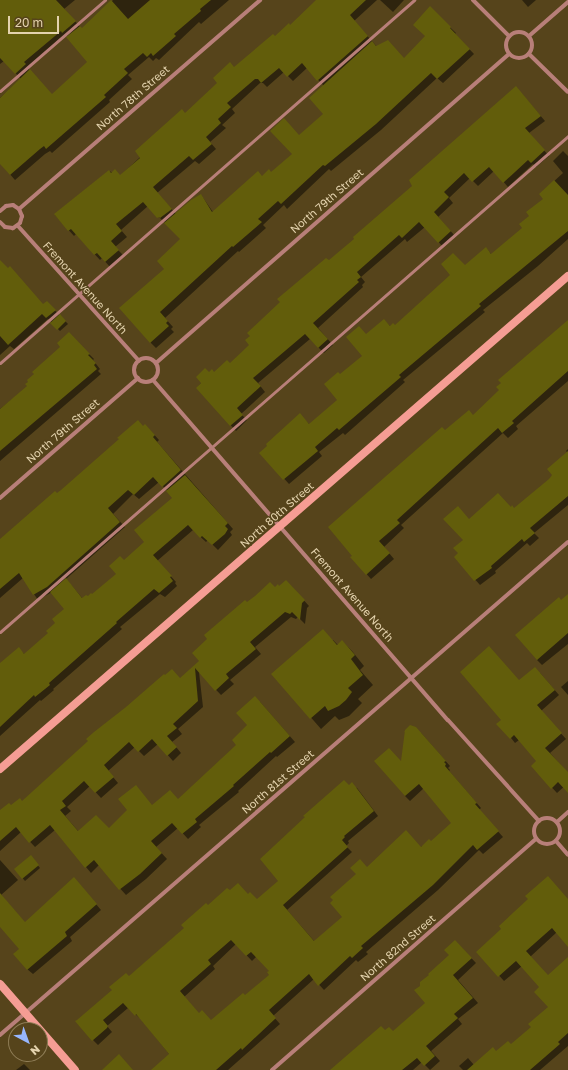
<!DOCTYPE html>
<html>
<head>
<meta charset="utf-8">
<style>
  body { margin:0 }
  #map { position:relative; width:568px; height:1070px; overflow:hidden; background:#56441b; font-family:"Golos Text",sans-serif }
  div>[style] { position:absolute }
  .shadow>* { inset:0; background:#0007 }
  .building>* { inset:0; background:#625d0b }
  .lane>* { height:3px; margin:-1.5px; padding:0 1.5px; transform-origin:1.5px; border-radius:1.5px; background:#b87f79 }
  .street>* { height:4px; margin:-2px; padding:0 2px; transform-origin:2px; border-radius:2px; background:#b87f79 }
  .street>.ring { margin:-2px; padding:0; box-sizing:content-box; background:none; border:4px solid #b87f79; border-radius:50% }
  .secondary>* { height:8px; margin:-4px; padding:0 4px; transform-origin:4px; border-radius:4px; background:#f59d94 }
  span { translate:-50% -50%; white-space:nowrap; text-align:center; line-height:1.15; -webkit-text-stroke:3px #56441b; paint-order:stroke }
  .street-label { font-size:11px; color:#e4d3ae }
  .north { position:absolute; left:8px; top:1022px; width:40px; height:40px; box-sizing:border-box; background:#56441b; border:1px solid #8f7d56; border-radius:50%; rotate:139deg; font-size:11px; font-weight:700; line-height:16px; text-align:center; color:#e4d3ae }
  .north::after { content:''; display:block; margin:auto; width:14px; height:18px; background:#97b6fd; clip-path:polygon(50% 0,100% 100%,50% 72%,0 100%) }
  .scale { position:absolute; left:8px; top:16px; width:51px; height:18px; box-sizing:border-box; border:2px solid #e4d3ae; border-top:0; padding-left:5px; font-size:12px; line-height:14px; white-space:nowrap; color:#e4d3ae; -webkit-text-stroke:3px #56441b; paint-order:stroke }
</style>
</head>
<body>
<div id="map">
  <div class="shadow">
    <i style="clip-path:polygon(evenodd,0 0,75px 0,64px 9px,83px 30px,113px 0,229px 0,201px 24px,199px 22px,159px 60px,156px 58px,153px 61px,149px 57px,128px 75px,132px 79px,109px 100px,110px 102px,52px 153px,50px 151px,45px 154px,15px 180px,0 163px,0 98px,21px 79px,4px 61px,0 64px,0 0,66px 35px,89px 62px,52px 95px,28px 68px,66px 35px)"></i>
    <i style="clip-path:polygon(evenodd,321px 0,377px 0,354px 21px,379px 49px,405px 59px,426px 37px,430px 8px,456px 33px,455px 34px,474px 54px,443px 83px,437px 78px,381px 130px,331px 171px,329px 169px,287px 209px,284px 205px,263px 225px,266px 228px,239px 252px,238px 251px,165px 318px,173px 327px,171px 329px,174px 332px,156px 348px,150px 342px,166px 269px,181px 239px,148px 206px,121px 230px,127px 237px,115px 247px,123px 255px,110px 267px,102px 258px,100px 260px,76px 234px,74px 236px,55px 215px,109px 171px,120px 176px,235px 68px,290px 26px,321px 0,307px 68px,324px 86px,324px 114px,299px 136px,293px 154px,271px 173px,262px 177px,213px 212px,201px 195px,176px 214px,157px 193px,195px 161px,199px 164px,216px 149px,210px 142px,226px 128px,222px 125px,235px 113px,232px 109px,260px 83px,263px 83px,267px 87px,284px 72px,293px 81px,307px 68px)"></i>
    <i style="clip-path:polygon(380px 0,404px 0,393px 12px)"></i>
    <i style="clip-path:polygon(522px 0,536px 0,528px 7px)"></i>
    <i style="clip-path:polygon(521px 93px,545px 121px,529px 133px,549px 156px,536px 167px,533px 164px,508px 187px,494px 171px,478px 186px,470px 178px,449px 198px,453px 203px,438px 217px,455px 236px,443px 247px,425px 227px,407px 242px,405px 239px,361px 277px,365px 282px,362px 285px,363px 287px,318px 328px,333px 345px,324px 353px,310px 339px,258px 383px,265px 392px,241px 414px,247px 420px,236px 431px,197px 388px,209px 373px,214px 373px,230px 364px,250px 345px,329px 262px)"></i>
    <i style="clip-path:polygon(563px 151px,568px 156px,568px 239px,538px 266px,483px 310px,485px 312px,403px 380px,405px 382px,345px 435px,343px 433px,319px 452px,322px 456px,289px 484px,261px 453px,305px 420px,310px 425px,339px 400px,340px 375px,364px 356px,367px 335px,384px 320px,391px 327px,395px 326px,486px 248px,492px 255px,524px 228px,544px 199px,540px 194px,563px 173px,553px 161px)"></i>
    <i style="clip-path:polygon(0 268px,44px 306px,47px 302px,68px 324px,60px 331px,48px 319px,14px 349px,10px 346px,0 355px)"></i>
    <i style="clip-path:polygon(568px 322px,568px 381px,516px 426px,518px 429px,508px 438px,503px 433px,401px 525px,404px 528px,384px 547px,394px 559px,371px 579px,352px 558px,445px 431px,474px 416px)"></i>
    <i style="clip-path:polygon(69px 334px,94px 359px,93px 360px,100px 369px,98px 371px,101px 374px,0 461px,0 409px,29px 386px,62px 347px)"></i>
    <i style="clip-path:polygon(evenodd,143px 427px,150px 430px,159px 440px,157px 442px,233px 529px,230px 532px,232px 535px,218px 550px,208px 540px,206px 542px,193px 530px,157px 561px,176px 582px,175px 583px,177px 586px,165px 597px,160px 594px,120px 627px,122px 629px,53px 689px,54px 690px,41px 701px,40px 700px,0 736px,0 664px,19px 649px,25px 655px,50px 633px,66px 609px,52px 592px,38px 600px,23px 578px,0 598px,0 540px,143px 427px,159px 482px,174px 498px,146px 542px,124px 561px,118px 574px,92px 596px,83px 599px,66px 579px,125px 527px,113px 514px,133px 494px,139px 499px,159px 482px)"></i>
    <i style="clip-path:polygon(568px 449px,568px 505px,534px 533px,539px 538px,530px 546px,527px 543px,495px 571px,496px 573px,480px 585px,455px 557px,460px 554px,469px 520px,511px 508px,514px 509px,549px 480px,568px 453px,566px 451px)"></i>
    <i style="clip-path:polygon(291px 586px,309px 606px,307px 608px,305px 624px,298px 617px,296px 619px,291px 617px,255px 647px,261px 654px,230px 680px,234px 684px,221px 695px,199px 672px,203px 707px,178px 729px,182px 734px,172px 742px,181px 753px,173px 761px,158px 744px,144px 756px,135px 747px,108px 771px,118px 783px,101px 798px,90px 786px,67px 807px,71px 811px,65px 816px,79px 832px,109px 829px,152px 806px,178px 800px,237px 745px,260px 702px,295px 742px,277px 757px,276px 756px,238px 791px,239px 792px,199px 825px,201px 827px,188px 839px,178px 828px,156px 847px,167px 859px,146px 879px,126px 895px,99px 865px,91px 873px,55px 830px,35px 847px,21px 832px,0 851px,0 811px,22px 802px,180px 679px,201px 661px,247px 603px,275px 588px)"></i>
    <i style="clip-path:polygon(568px 595px,568px 644px,542px 665px,537px 660px,561px 601px)"></i>
    <i style="clip-path:polygon(333px 640px,338px 645px,342px 641px,352px 651px,364px 666px,360px 670px,373px 685px,358px 699px,362px 703px,349px 716px,339px 720px,335px 716px,321px 729px,273px 674px)"></i>
    <i style="clip-path:polygon(540px 673px,559px 695px,541px 711px,566px 739px,550px 753px,568px 773px,568px 783px,557px 793px,532px 766px,538px 761px,519px 740px,515px 743px,511px 738px,502px 720px,520px 681px)"></i>
    <i style="clip-path:polygon(568px 681px,568px 695px,561px 687px)"></i>
    <i style="clip-path:polygon(evenodd,421px 733px,450px 766px,448px 768px,450px 770px,449px 771px,481px 808px,479px 810px,503px 837px,483px 854px,479px 850px,438px 890px,366px 952px,368px 954px,358px 962px,356px 960px,324px 990px,314px 979px,273px 1016px,280px 1024px,228px 1070px,153px 1070px,170px 1055px,141px 1019px,128px 1008px,107px 1026px,112px 1032px,98px 1045px,93px 1040px,77px 1022px,185px 928px,208px 906px,230px 892px,248px 895px,257px 900px,280px 882px,349px 786px,357px 788px,378px 816px,348px 841px,349px 843px,346px 846px,352px 852px,287px 910px,315px 942px,343px 917px,367px 868px,431px 843px,452px 823px,424px 788px,410px 801px,405px 796px,401px 763px,421px 733px,236px 944px,252px 961px,257px 956px,270px 971px,270px 975px,245px 996px,211px 1022px,199px 1014px,184px 997px,215px 969px,213px 966px,236px 944px)"></i>
    <i style="clip-path:polygon(33px 859px,40px 868px,25px 881px,15px 869px)"></i>
    <i style="clip-path:polygon(0 860px,18px 880px,1px 895px,25px 923px,79px 884px,101px 910px,70px 937px,72px 941px,33px 974px,27px 969px,20px 949px,0 925px)"></i>
    <i style="clip-path:polygon(568px 900px,568px 944px,557px 932px,530px 957px,548px 976px,568px 959px,568px 1046px,540px 1070px,463px 1070px,459px 1066px,468px 1058px,474px 1065px,511px 1046px,532px 1027px,549px 1007px,541px 987px,522px 966px,504px 981px,478px 952px)"></i>
    <i style="clip-path:polygon(460px 946px,476px 963px,458px 980px,478px 1003px,458px 1019px,462px 1024px,431px 1051px,440px 1061px,430px 1070px,422px 1062px,413px 1070px,379px 1070px,385px 1032px,393px 1032px,426px 1003px,421px 986px)"></i>
    <i style="clip-path:polygon(24px 1064px,30px 1070px,16px 1070px)"></i>
  </div>
  <div class="building">
    <i style="clip-path:polygon(0 0,56px 0,76px 21px,62px 33px,61px 31px,24px 62px,26px 64px,15px 74px,0 58px)"></i>
    <i style="clip-path:polygon(111px 0,128px 19px,150px 0,211px 0,200px 9px,201px 11px,174px 34px,176px 36px,153px 56px,151px 53px,147px 57px,143px 53px,124px 69px,128px 73px,104px 95px,106px 97px,46px 149px,44px 146px,40px 149px,10px 175px,0 164px,0 98px,30px 69px,52px 94px,87px 62px,66px 37px,80px 26px,82px 28px)"></i>
    <i style="clip-path:polygon(316px 0,366px 0,350px 15px,368px 36px,317px 81px,302px 63px,287px 77px,279px 68px,261px 83px,258px 79px,255px 79px,227px 103px,231px 107px,218px 119px,221px 123px,206px 137px,212px 144px,193px 160px,189px 156px,153px 187px,172px 209px,160px 218px,159px 217px,157px 218px,143px 202px,116px 224px,122px 231px,111px 241px,119px 250px,105px 262px,97px 253px,94px 255px,71px 229px,68px 231px,54px 214px,109px 170px,111px 173px,115px 169px,120px 175px,140px 158px,135px 151px,182px 109px,185px 113px,217px 83px,213px 78px,230px 62px,234px 67px,273px 34px,275px 36px,289px 23px,290px 25px)"></i>
    <i style="clip-path:polygon(430px 6px,451px 27px,450px 28px,470px 49px,437px 79px,431px 73px,376px 124px,325px 166px,323px 165px,281px 204px,278px 201px,258px 219px,262px 222px,233px 247px,232px 246px,160px 312px,168px 321px,166px 323px,169px 326px,150px 343px,119px 308px,164px 269px,157px 261px,180px 239px,164px 223px,191px 200px,201px 194px,212px 212px,258px 171px,262px 176px,269px 169px,271px 172px,292px 154px,270px 131px,284px 118px,299px 135px,323px 114px,309px 98px,372px 41px,376px 46px,388px 40px,404px 58px,425px 36px,413px 25px)"></i>
    <i style="clip-path:polygon(516px 86px,541px 116px,525px 128px,545px 150px,531px 163px,528px 160px,503px 183px,489px 167px,472px 182px,464px 173px,444px 192px,449px 197px,434px 212px,451px 231px,438px 243px,419px 222px,402px 238px,399px 235px,357px 272px,361px 277px,357px 280px,359px 282px,313px 323px,328px 339px,318px 348px,305px 334px,253px 378px,261px 386px,237px 408px,243px 415px,230px 426px,196px 388px,201px 383px,196px 377px,205px 368px,209px 372px,212px 369px,214px 372px,227px 360px,230px 363px,249px 345px,245px 340px,250px 336px,247px 333px,280px 302px,277px 299px,326px 258px,329px 260px,354px 239px,353px 237px,412px 186px,409px 180px)"></i>
    <i style="clip-path:polygon(554px 180px,568px 195px,568px 231px,479px 304px,481px 306px,399px 375px,401px 377px,339px 430px,337px 428px,315px 447px,318px 451px,283px 480px,259px 453px,267px 446px,266px 444px,300px 413px,309px 424px,337px 400px,324px 384px,338px 372px,340px 374px,362px 356px,346px 337px,359px 326px,366px 334px,384px 319px,390px 326px,393px 323px,395px 325px,450px 275px,441px 264px,453px 253px,465px 265px,486px 247px,491px 254px,522px 228px,519px 224px,529px 216px,526px 212px,543px 199px,539px 194px)"></i>
    <i style="clip-path:polygon(0 260px,8px 268px,10px 266px,43px 304px,47px 301px,56px 310px,46px 318px,42px 314px,8px 345px,0 336px)"></i>
    <i style="clip-path:polygon(60px 314px,66px 321px,57px 330px,50px 323px)"></i>
    <i style="clip-path:polygon(568px 320px,568px 371px,512px 421px,514px 423px,502px 433px,498px 428px,397px 520px,400px 523px,379px 541px,390px 553px,366px 575px,350px 557px,352px 556px,328px 527px,442px 427px,445px 430px,469px 410px,473px 415px,499px 390px,496px 387px,501px 383px,498px 380px)"></i>
    <i style="clip-path:polygon(69px 332px,90px 354px,88px 355px,96px 363px,94px 365px,97px 369px,0 451px,0 409px,27px 386px,25px 384px,28px 382px,27px 380px,34px 374px,32px 372px,60px 347px,57px 343px)"></i>
    <i style="clip-path:polygon(138px 420px,143px 426px,145px 424px,155px 435px,153px 437px,181px 470px,162px 487px,153px 477px,134px 495px,128px 490px,108px 508px,120px 522px,47px 587px,33px 595px,19px 573px,0 589px,0 539px,55px 491px,57px 493px,61px 490px,119px 439px,117px 438px)"></i>
    <i style="clip-path:polygon(568px 451px,568px 496px,530px 528px,535px 533px,524px 542px,522px 539px,491px 566px,492px 568px,474px 581px,454px 557px,458px 553px,453px 548px,463px 540px,443px 519px,458px 506px,469px 519px,498px 493px,511px 507px,512px 505px,514px 508px,549px 479px,552px 475px,547px 469px)"></i>
    <i style="clip-path:polygon(185px 475px,228px 523px,225px 526px,228px 529px,225px 534px,212px 545px,202px 536px,200px 538px,188px 525px,153px 555px,172px 576px,170px 577px,173px 581px,159px 593px,154px 589px,116px 622px,117px 623px,49px 683px,50px 685px,35px 697px,34px 695px,0 727px,0 663px,19px 647px,24px 654px,48px 633px,46px 631px,55px 623px,52px 619px,64px 609px,50px 592px,66px 578px,82px 598px,86px 595px,88px 596px,91px 593px,92px 594px,116px 574px,109px 566px,120px 556px,124px 560px,144px 542px,134px 530px,172px 498px,166px 491px)"></i>
    <i style="clip-path:polygon(286px 580px,305px 600px,302px 603px,300px 620px,292px 612px,290px 614px,285px 612px,250px 642px,256px 649px,226px 674px,229px 678px,215px 691px,195px 668px,198px 701px,173px 724px,177px 728px,167px 736px,177px 747px,167px 756px,152px 739px,138px 752px,129px 742px,104px 765px,114px 777px,95px 793px,84px 781px,62px 801px,66px 806px,60px 810px,78px 831px,96px 815px,109px 828px,127px 810px,118px 799px,136px 785px,152px 805px,170px 790px,178px 799px,236px 745px,232px 740px,247px 725px,236px 713px,255px 696px,290px 736px,271px 753px,270px 752px,233px 785px,234px 786px,195px 819px,197px 822px,182px 834px,172px 823px,151px 841px,162px 853px,140px 874px,119px 890px,94px 860px,85px 868px,50px 825px,29px 843px,16px 827px,0 841px,0 810px,9px 803px,11px 805px,20px 798px,22px 801px,88px 741px,86px 739px,94px 732px,126px 707px,164px 674px,165px 675px,172px 669px,180px 678px,199px 661px,192px 653px,207px 639px,204px 635px,245px 600px,247px 602px,255px 596px,270px 582px,275px 587px,278px 584px,279px 586px)"></i>
    <i style="clip-path:polygon(568px 594px,568px 633px,537px 660px,515px 635px,559px 597px,561px 600px)"></i>
    <i style="clip-path:polygon(323px 629px,337px 645px,342px 640px,355px 655px,351px 659px,363px 675px,348px 688px,352px 692px,346px 700px,339px 706px,328px 711px,325px 706px,310px 719px,271px 674px)"></i>
    <i style="clip-path:polygon(489px 646px,519px 680px,535px 667px,555px 690px,537px 705px,562px 733px,545px 748px,568px 772px,568px 793px,558px 782px,551px 789px,531px 766px,536px 761px,514px 735px,510px 739px,496px 724px,501px 720px,460px 672px)"></i>
    <i style="clip-path:polygon(evenodd,410px 725px,416px 727px,446px 761px,444px 762px,446px 764px,445px 766px,477px 803px,475px 804px,499px 831px,477px 850px,473px 845px,433px 885px,361px 946px,363px 948px,352px 958px,350px 956px,318px 986px,309px 974px,269px 1010px,276px 1018px,242px 1050px,241px 1048px,216px 1070px,151px 1070px,169px 1054px,136px 1014px,135px 1016px,123px 1003px,103px 1020px,108px 1026px,107px 1028px,92px 1041px,80px 1027px,75px 1021px,77px 1020px,112px 990px,109px 987px,126px 973px,129px 976px,184px 928px,181px 925px,206px 903px,208px 905px,227px 888px,230px 890px,238px 883px,248px 894px,250px 892px,257px 899px,278px 881px,260px 859px,305px 817px,303px 816px,344px 780px,349px 785px,352px 782px,374px 811px,344px 836px,345px 837px,342px 840px,348px 847px,283px 905px,314px 941px,342px 917px,330px 903px,333px 900px,330px 897px,356px 874px,350px 868px,360px 859px,367px 867px,406px 830px,421px 847px,429px 839px,431px 841px,451px 823px,419px 784px,405px 796px,374px 761px,389px 748px,401px 761px,405px 730px,410px 725px,231px 940px,246px 956px,251px 952px,269px 971px,267px 972px,269px 975px,245px 995px,243px 993px,211px 1020px,202px 1010px,199px 1013px,180px 991px,211px 964px,208px 960px,231px 940px)"></i>
    <i style="clip-path:polygon(31px 855px,39px 865px,22px 879px,14px 869px)"></i>
    <i style="clip-path:polygon(548px 876px,568px 899px,568px 947px,552px 928px,526px 951px,548px 975px,568px 957px,568px 1033px,558px 1042px,560px 1044px,530px 1070px,467px 1070px,493px 1047px,496px 1051px,508px 1041px,511px 1044px,531px 1027px,528px 1024px,548px 1007px,534px 992px,539px 987px,516px 961px,498px 977px,476px 952px,501px 929px,499px 926px,528px 899px,525px 896px)"></i>
    <i style="clip-path:polygon(74px 877px,97px 904px,65px 932px,67px 936px,27px 970px,13px 954px,19px 949px,0 927px,0 893px,25px 922px)"></i>
    <i style="clip-path:polygon(455px 940px,472px 958px,453px 975px,473px 998px,454px 1014px,458px 1018px,426px 1046px,435px 1056px,424px 1066px,417px 1058px,402px 1070px,330px 1070px,381px 1026px,385px 1030px,389px 1027px,393px 1031px,425px 1003px,414px 990px,420px 986px,420px 982px,429px 975px,428px 974px,449px 955px,444px 950px)"></i>
    <i style="clip-path:polygon(119px 1054px,133px 1070px,102px 1070px)"></i>
  </div>
  <div class="lane">
    <i style="left:0;top:91px;width:139px;rotate:-40.9deg"></i>
    <i style="left:0;top:363px;width:551px;rotate:-41.24deg"></i>
    <i style="left:0;top:632px;width:754px;rotate:-41.13deg"></i>
  </div>
  <div class="street">
    <i style="left:473px;top:0;width:51px;rotate:45deg"></i>
    <i class="ring" style="left:506px;top:32px;width:22px;height:22px"></i>
    <i style="left:529px;top:36px;width:52px;rotate:-41.1deg"></i>
    <i style="left:529px;top:54px;width:54px;rotate:44.3deg"></i>
    <i style="left:19px;top:209px;width:319px;rotate:-40.9deg"></i>
    <i style="left:0;top:211px;width:8px;rotate:-40deg"></i>
    <i style="left:6px;top:206px;width:7px;rotate:-8deg"></i>
    <i style="left:13px;top:205px;width:7px;rotate:34deg"></i>
    <i style="left:19px;top:209px;width:8px;rotate:67deg"></i>
    <i style="left:22px;top:216px;width:7px;rotate:106deg"></i>
    <i style="left:20px;top:223px;width:9px;rotate:144deg"></i>
    <i style="left:13px;top:228px;width:8px;rotate:-173deg"></i>
    <i style="left:5px;top:227px;width:7px;rotate:-135deg"></i>
    <i style="left:18px;top:226px;width:181px;rotate:48.1deg"></i>
    <i class="ring" style="left:134px;top:358px;width:20px;height:20px"></i>
    <i style="left:156px;top:363px;width:469px;rotate:-41.2deg"></i>
    <i style="left:153px;top:380px;width:450px;rotate:49.1deg"></i>
    <i style="left:448px;top:720px;width:136px;rotate:48deg"></i>
    <i style="left:0;top:498px;width:183px;rotate:-41deg"></i>
    <i class="ring" style="left:534px;top:818px;width:22px;height:22px"></i>
    <i style="left:557px;top:822px;width:15px;rotate:-42deg"></i>
    <i style="left:556px;top:841px;width:18px;rotate:49deg"></i>
    <i style="left:0;top:1035px;width:752px;rotate:-40.96deg"></i>
    <i style="left:272px;top:1070px;width:351px;rotate:-41.2deg"></i>
  </div>
  <div class="secondary">
    <i style="left:0;top:769px;width:752px;rotate:-40.96deg"></i>
    <i style="left:0;top:984px;width:114px;rotate:48.9deg"></i>
  </div>
  <div class="street-label">
    <span style="left:133px;top:98px;rotate:-41deg">North 78th Street</span>
    <span style="left:327px;top:201px;rotate:-41deg">North 79th Street</span>
    <span style="left:85px;top:288px;rotate:48deg">Fremont Avenue North</span>
    <span style="left:63px;top:431px;rotate:-41deg">North 79th Street</span>
    <span style="left:277px;top:515px;rotate:-41deg">North 80th Street</span>
    <span style="left:352px;top:595px;rotate:49deg">Fremont Avenue North</span>
    <span style="left:278px;top:782px;rotate:-41deg">North 81st Street</span>
    <span style="left:398px;top:948px;rotate:-41deg">North 82nd Street</span>
  </div>
  <div class="north">N</div>
  <div class="scale">20 m</div>
</div>
</body>
</html>
